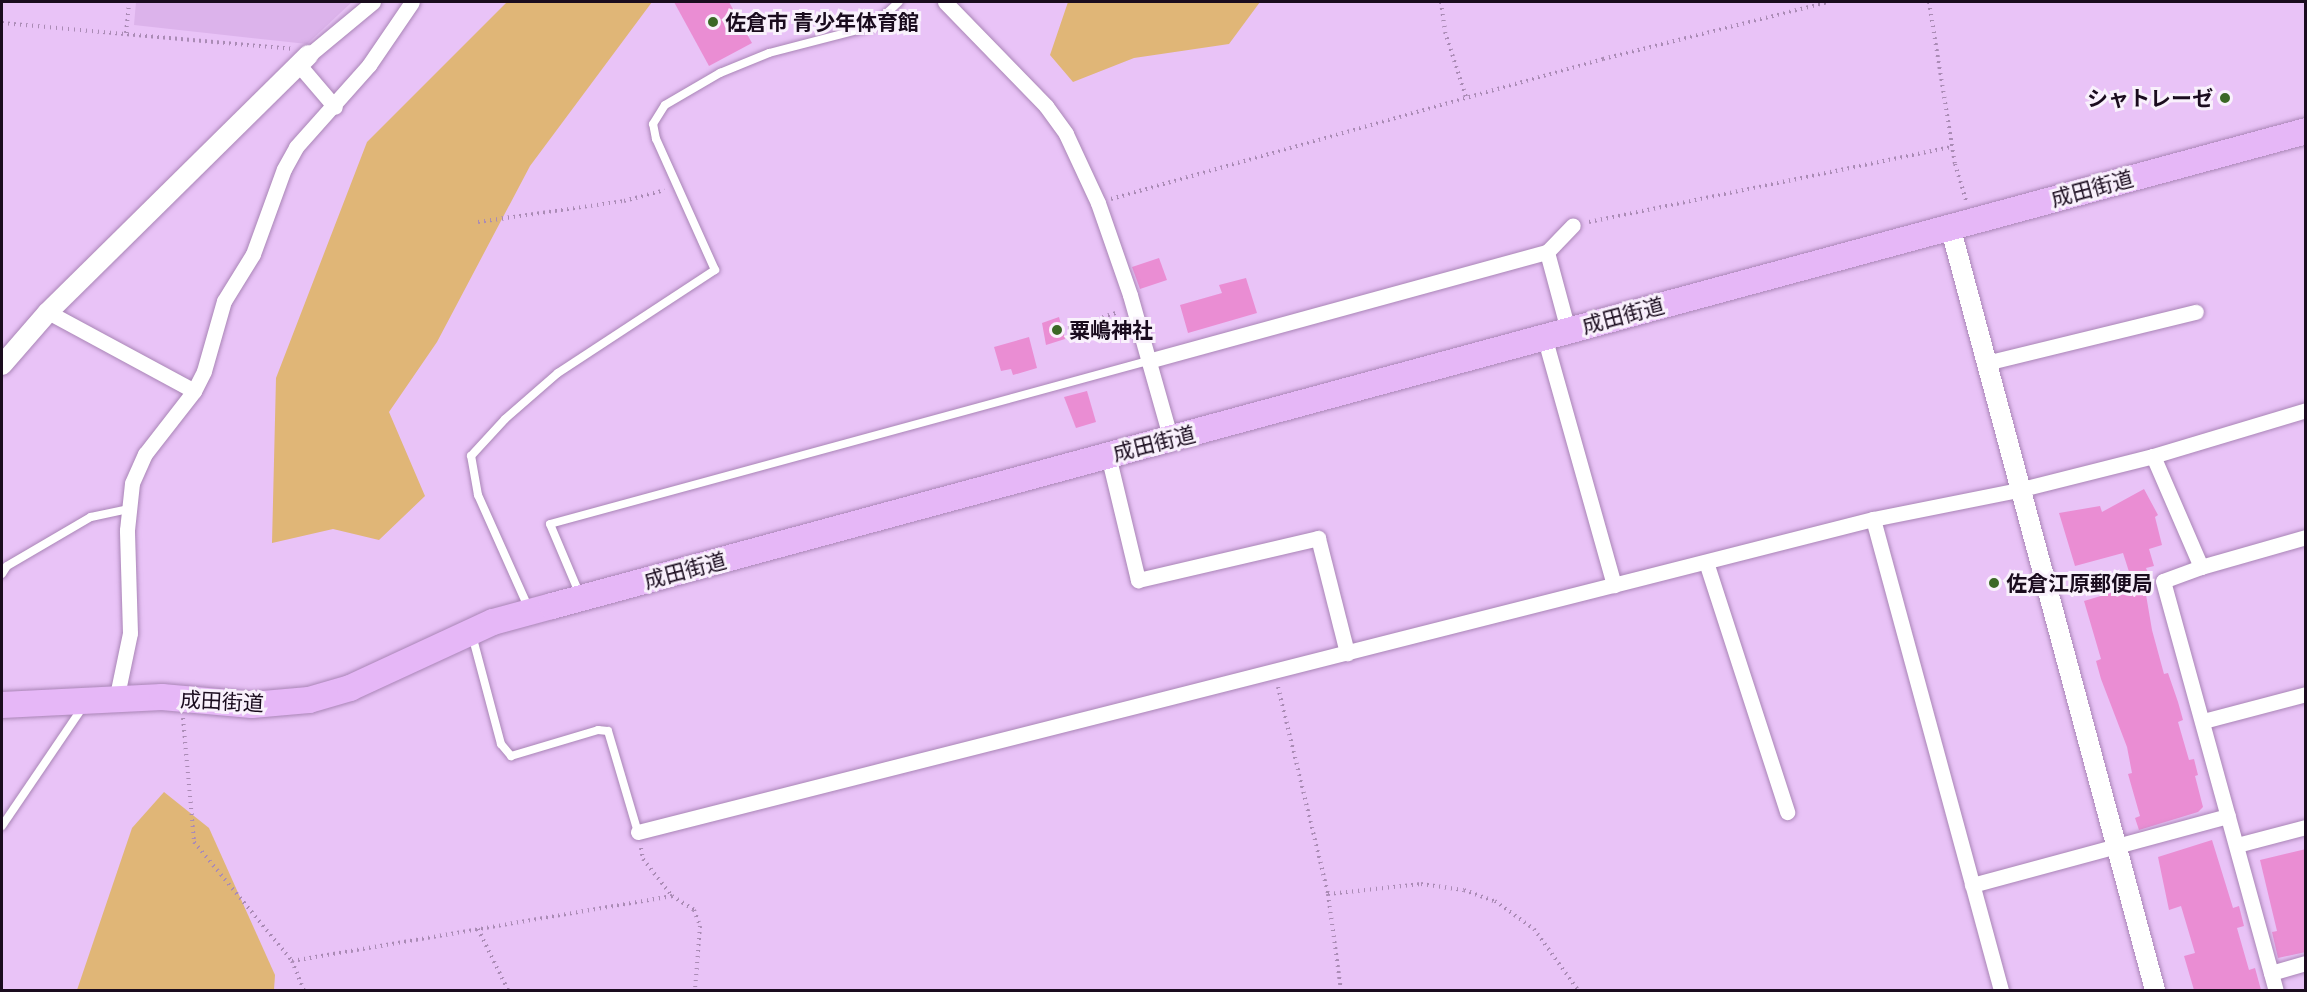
<!DOCTYPE html>
<html>
<head>
<meta charset="utf-8">
<style>
  body { margin:0 }
  #map { position:relative; width:2307px; height:992px; overflow:hidden; background:#e9c3f7; font-family:"IBM Plex Sans","Noto Sans JP",sans-serif }
  div>[style] { position:absolute }
  .built>* { inset:0; background:#dcb3eb }
  .green>* { inset:0; background:#e0b677 }
  .building>* { inset:0; background:#ea8dd3 }
  .path>* { height:4px; margin-top:-2px; transform-origin:0; background:repeating-linear-gradient(90deg,#aa8bb5 0 1.5px,transparent 0 6px) }
  .roads { filter:drop-shadow(0 0 2px #a985b6) drop-shadow(0 0 2px #a985b6) }
  .service>* { height:8px; margin:-4px; padding:0 4px; transform-origin:4px; border-radius:4px; background:#fff }
  .minor>* { height:15px; margin:-7.5px; padding:0 7.5px; transform-origin:7.5px; border-radius:7.5px; background:#fff }
  .tertiary>* { height:20px; margin:-10px; padding:0 10px; transform-origin:10px; border-radius:10px; background:#fff }
  .trunk>* { height:26px; margin:-13px; padding:0 13px; transform-origin:13px; border-radius:13px; background:#e6b7f7 }
  .dots>* { width:16px; height:16px; translate:-50% -50%; box-sizing:border-box; border:3px solid #f9f1fc; border-radius:50% }
  span { translate:-50% -50%; white-space:nowrap; text-align:center; line-height:1.15; -webkit-text-stroke:6px #f9f1fc; paint-order:stroke }
  .poi-label { font-size:21px; color:#1a0c1e; font-weight:700 }
  .left { translate:0 -50%; text-align:left }
  .right { translate:-100% -50%; text-align:right }
  .street-label { font-size:21px; color:#1a0c1e }
  .frame { position:absolute; inset:0; border:3px solid #1a0c1e; pointer-events:none }
</style>
</head>
<body>
<div id="map">
  <div class="built">
    <i style="clip-path:polygon(136px 2px,352px 2px,307px 44px,134px 25px)"></i>
  </div>
  <div class="green">
    <i style="clip-path:polygon(507px 2px,652px 2px,530px 166px,437px 342px,389px 412px,425px 496px,379px 540px,333px 529px,272px 543px,276px 378px,367px 142px)"></i>
    <i style="clip-path:polygon(1068px 2px,1260px 2px,1229px 44px,1134px 58px,1073px 82px,1050px 55px)"></i>
    <i style="clip-path:polygon(164px 792px,209px 828px,275px 975px,274px 990px,77px 990px,132px 828px)"></i>
  </div>
  <div class="building">
    <i style="clip-path:polygon(674px 2px,729px 2px,752px 43px,709px 66px)"></i>
    <i style="clip-path:polygon(1159px 258px,1167px 280px,1140px 289px,1132px 267px)"></i>
    <i style="clip-path:polygon(1246px 278px,1257px 313px,1188px 333px,1180px 305px,1222px 293px,1219px 285px)"></i>
    <i style="clip-path:polygon(1059px 317px,1065px 339px,1046px 345px,1042px 323px)"></i>
    <i style="clip-path:polygon(1029px 337px,1037px 368px,1013px 375px,1011px 369px,1001px 371px,994px 347px)"></i>
    <i style="clip-path:polygon(1087px 391px,1096px 422px,1076px 428px,1064px 397px)"></i>
    <i style="clip-path:polygon(2144px 489px,2158px 515px,2155px 517px,2162px 545px,2149px 549px,2154px 566px,2146px 568px,2148px 573px,2131px 578px,2123px 553px,2075px 566px,2059px 513px,2100px 506px,2102px 512px)"></i>
    <i style="clip-path:polygon(2144px 583px,2152px 630px,2164px 674px,2168px 673px,2178px 702px,2183px 720px,2178px 722px,2189px 760px,2194px 759px,2198px 775px,2195px 776px,2203px 807px,2198px 812px,2139px 830px,2135px 818px,2140px 816px,2128px 774px,2132px 773px,2127px 747px,2101px 679px,2096px 661px,2101px 659px,2084px 601px)"></i>
    <i style="clip-path:polygon(2212px 840px,2233px 908px,2239px 906px,2244px 926px,2237px 928px,2249px 970px,2255px 968px,2261px 990px,2194px 990px,2184px 956px,2195px 953px,2181px 906px,2169px 910px,2158px 857px)"></i>
    <i style="clip-path:polygon(2306px 849px,2306px 952px,2278px 958px,2272px 932px,2277px 931px,2260px 860px)"></i>
  </div>
  <div class="path">
    <i style="left:1441px;top:2px;width:30px;rotate:82deg"></i>
    <i style="left:1445px;top:32px;width:68px;rotate:72.1deg"></i>
    <i style="left:1929px;top:2px;width:164px;rotate:80.9deg"></i>
    <i style="left:1955px;top:164px;width:39px;rotate:73deg"></i>
    <i style="left:2px;top:23px;width:290px;rotate:5.1deg"></i>
    <i style="left:126px;top:33px;width:31px;rotate:-84deg"></i>
    <i style="left:1111px;top:199px;width:512px;rotate:-15.88deg"></i>
    <i style="left:1603px;top:59px;width:232px;rotate:-14.2deg"></i>
    <i style="left:478px;top:222px;width:148px;rotate:-8.2deg"></i>
    <i style="left:624px;top:201px;width:42px;rotate:-15deg"></i>
    <i style="left:1589px;top:222px;width:371px;rotate:-11.7deg"></i>
    <i style="left:1068px;top:328px;width:53px;rotate:-17.4deg"></i>
    <i style="left:1278px;top:687px;width:213px;rotate:76.4deg"></i>
    <i style="left:1328px;top:894px;width:97px;rotate:82.3deg"></i>
    <i style="left:183px;top:718px;width:124px;rotate:84.9deg"></i>
    <i style="left:194px;top:842px;width:154px;rotate:50.5deg"></i>
    <i style="left:292px;top:961px;width:386px;rotate:-9.7deg"></i>
    <i style="left:641px;top:848px;width:11px;rotate:80deg"></i>
    <i style="left:643px;top:859px;width:47px;rotate:51.9deg"></i>
    <i style="left:672px;top:896px;width:26px;rotate:32deg"></i>
    <i style="left:694px;top:910px;width:17px;rotate:69deg"></i>
    <i style="left:700px;top:926px;width:64px;rotate:94.5deg"></i>
    <i style="left:1328px;top:894px;width:94px;rotate:-6.1deg"></i>
    <i style="left:1421px;top:884px;width:43px;rotate:7.9deg"></i>
    <i style="left:1464px;top:890px;width:33px;rotate:20deg"></i>
    <i style="left:1495px;top:901px;width:48px;rotate:35.7deg"></i>
    <i style="left:1534px;top:929px;width:75px;rotate:54.2deg"></i>
    <i style="left:478px;top:929px;width:68px;rotate:63.8deg"></i>
    <i style="left:292px;top:961px;width:31px;rotate:68deg"></i>
  </div>
  <div class="roads">
    <div class="service">
      <i style="left:2px;top:574px;width:9px;rotate:-58deg"></i>
      <i style="left:7px;top:566px;width:97px;rotate:-30.3deg"></i>
      <i style="left:91px;top:517px;width:39px;rotate:-12deg"></i>
      <i style="left:580px;top:595px;width:77px;rotate:-112.9deg"></i>
      <i style="left:550px;top:524px;width:620px;rotate:-15.25deg"></i>
      <i style="left:529px;top:609px;width:125px;rotate:-114.1deg"></i>
      <i style="left:478px;top:495px;width:40px;rotate:-100deg"></i>
      <i style="left:471px;top:456px;width:50px;rotate:-47.4deg"></i>
      <i style="left:505px;top:419px;width:70px;rotate:-41deg"></i>
      <i style="left:558px;top:373px;width:188px;rotate:-33.3deg"></i>
      <i style="left:715px;top:270px;width:144px;rotate:-114.2deg"></i>
      <i style="left:656px;top:139px;width:15px;rotate:-101deg"></i>
      <i style="left:653px;top:124px;width:22px;rotate:-58deg"></i>
      <i style="left:665px;top:105px;width:64px;rotate:-30.2deg"></i>
      <i style="left:720px;top:73px;width:53px;rotate:-22.2deg"></i>
      <i style="left:769px;top:53px;width:107px;rotate:-14.6deg"></i>
      <i style="left:873px;top:26px;width:35px;rotate:-43deg"></i>
      <i style="left:472px;top:635px;width:113px;rotate:75.1deg"></i>
      <i style="left:501px;top:744px;width:16px;rotate:50deg"></i>
      <i style="left:511px;top:756px;width:91px;rotate:-16.6deg"></i>
      <i style="left:598px;top:730px;width:10px;rotate:6deg"></i>
      <i style="left:608px;top:731px;width:105px;rotate:73.5deg"></i>
      <i style="left:2px;top:826px;width:144px;rotate:-55.8deg"></i>
    </div>
    <div class="minor">
      <i style="left:945px;top:2px;width:145px;rotate:45.8deg"></i>
      <i style="left:1046px;top:106px;width:34px;rotate:54deg"></i>
      <i style="left:1066px;top:134px;width:76px;rotate:65.1deg"></i>
      <i style="left:1098px;top:203px;width:97px;rotate:70.8deg"></i>
      <i style="left:1130px;top:295px;width:151px;rotate:74.2deg"></i>
      <i style="left:309px;top:55px;width:83px;rotate:-39.6deg"></i>
      <i style="left:299px;top:65px;width:55px;rotate:49.4deg"></i>
      <i style="left:48px;top:312px;width:166px;rotate:28.4deg"></i>
      <i style="left:1568px;top:330px;width:81px;rotate:-105.1deg"></i>
      <i style="left:1547px;top:252px;width:37px;rotate:-46deg"></i>
      <i style="left:1544px;top:336px;width:259px;rotate:74.3deg"></i>
      <i style="left:1148px;top:361px;width:414px;rotate:-15.3deg"></i>
      <i style="left:1986px;top:363px;width:216px;rotate:-13.7deg"></i>
      <i style="left:1108px;top:455px;width:129px;rotate:76.5deg"></i>
      <i style="left:1138px;top:580px;width:185px;rotate:-13.1deg"></i>
      <i style="left:1318px;top:538px;width:119px;rotate:75.8deg"></i>
      <i style="left:2153px;top:456px;width:160px;rotate:-16.7deg"></i>
      <i style="left:1873px;top:519px;width:488px;rotate:74.8deg"></i>
      <i style="left:1706px;top:562px;width:263px;rotate:72deg"></i>
      <i style="left:2201px;top:567px;width:109px;rotate:-15.9deg"></i>
      <i style="left:116px;top:700px;width:68px;rotate:-78.2deg"></i>
      <i style="left:130px;top:633px;width:103px;rotate:-91.7deg"></i>
      <i style="left:127px;top:530px;width:47px;rotate:-83.9deg"></i>
      <i style="left:132px;top:483px;width:32px;rotate:-66deg"></i>
      <i style="left:145px;top:454px;width:80px;rotate:-52.1deg"></i>
      <i style="left:194px;top:391px;width:22px;rotate:-63deg"></i>
      <i style="left:204px;top:371px;width:73px;rotate:-74.1deg"></i>
      <i style="left:224px;top:301px;width:55px;rotate:-58.3deg"></i>
      <i style="left:253px;top:254px;width:90px;rotate:-70deg"></i>
      <i style="left:284px;top:169px;width:25px;rotate:-61deg"></i>
      <i style="left:296px;top:147px;width:110px;rotate:-48.3deg"></i>
      <i style="left:369px;top:65px;width:76px;rotate:-55.7deg"></i>
      <i style="left:2203px;top:721px;width:106px;rotate:-14.7deg"></i>
      <i style="left:638px;top:832px;width:1274px;rotate:-14.22deg"></i>
      <i style="left:1873px;top:519px;width:148px;rotate:-11.3deg"></i>
      <i style="left:2018px;top:490px;width:139px;rotate:-14.1deg"></i>
      <i style="left:2153px;top:456px;width:121px;rotate:66.6deg"></i>
      <i style="left:2201px;top:567px;width:40px;rotate:159.8deg"></i>
      <i style="left:2163px;top:581px;width:424px;rotate:74.6deg"></i>
      <i style="left:2237px;top:845px;width:71px;rotate:-14.6deg"></i>
      <i style="left:1972px;top:885px;width:265px;rotate:-15.1deg"></i>
      <i style="left:2271px;top:973px;width:36px;rotate:-16deg"></i>
    </div>
    <div class="tertiary">
      <i style="left:1950px;top:226px;width:791px;rotate:74.98deg"></i>
      <i style="left:2px;top:365px;width:70px;rotate:-49deg"></i>
      <i style="left:48px;top:312px;width:366px;rotate:-44.6deg"></i>
    </div>
    <div class="trunk">
      <i style="left:2px;top:705px;width:160px;rotate:-2.9deg"></i>
      <i style="left:162px;top:697px;width:90px;rotate:5.1deg"></i>
      <i style="left:252px;top:705px;width:57px;rotate:-5deg"></i>
      <i style="left:309px;top:700px;width:43px;rotate:-16.3deg"></i>
      <i style="left:350px;top:688px;width:157px;rotate:-24.8deg"></i>
      <i style="left:493px;top:622px;width:61px;rotate:-15.2deg"></i>
      <i style="left:552px;top:606px;width:1817px;rotate:-15.15deg"></i>
    </div>
  </div>
  <div class="dots">
    <i style="left:713px;top:22px;background:#3b6826"></i>
    <i style="left:2225px;top:98px;background:#3b6826"></i>
    <i style="left:1057px;top:330px;background:#3b6826"></i>
    <i style="left:1994px;top:583px;background:#3b6826"></i>
  </div>
  <div class="poi-label">
    <span class="left" style="left:725px;top:22px">佐倉市 青少年体育館</span>
    <span class="right" style="left:2213px;top:98px">シャトレーゼ</span>
    <span class="left" style="left:1069px;top:330px">粟嶋神社</span>
    <span class="left" style="left:2006px;top:583px">佐倉江原郵便局</span>
  </div>
  <div class="street-label">
    <span style="left:2092px;top:188px;rotate:-15deg">成田街道</span>
    <span style="left:1623px;top:315px;rotate:-15deg">成田街道</span>
    <span style="left:1154px;top:443px;rotate:-14deg">成田街道</span>
    <span style="left:685px;top:570px;rotate:-15deg">成田街道</span>
    <span style="left:222px;top:701px;rotate:3deg">成田街道</span>
  </div>
  <div class="frame"></div>
</div>
</body>
</html>
